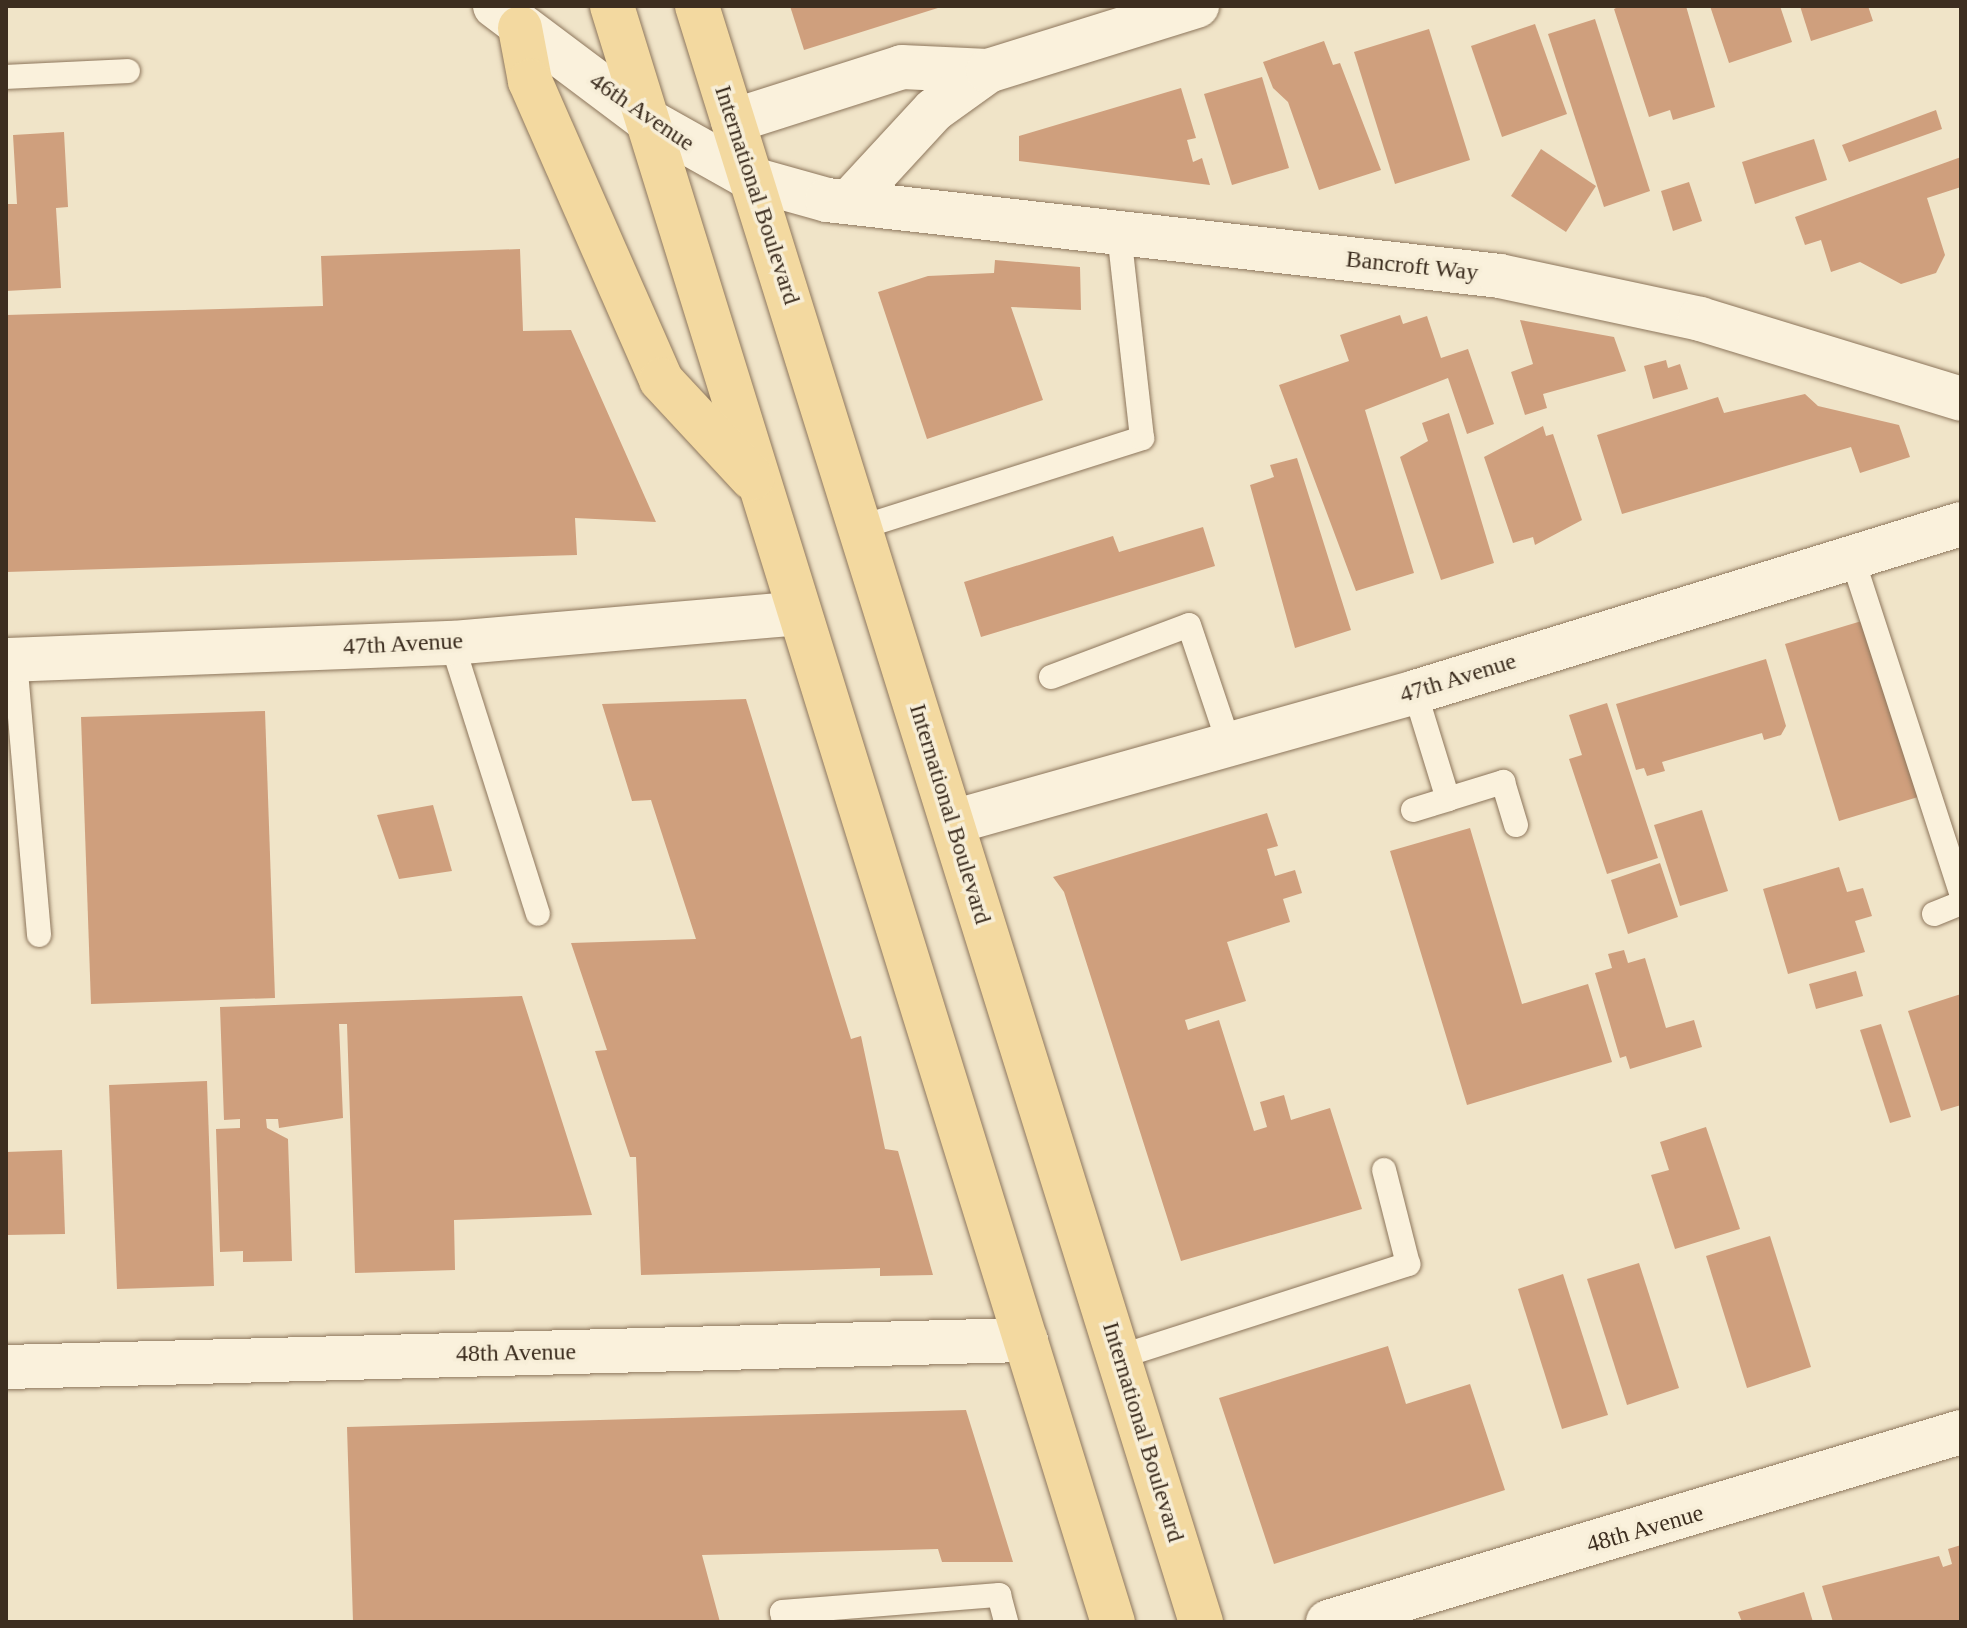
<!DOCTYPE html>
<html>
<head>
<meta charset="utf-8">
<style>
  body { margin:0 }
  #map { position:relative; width:1967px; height:1628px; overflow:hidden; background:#f0e4c8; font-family:Georgia,serif }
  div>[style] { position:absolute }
  .building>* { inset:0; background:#cf9f7d }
  .roads { filter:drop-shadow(0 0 2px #8d765c) drop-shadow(0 0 2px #8d765c) }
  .lane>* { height:24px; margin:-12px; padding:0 12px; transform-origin:12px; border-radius:12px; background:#faf1dc }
  .street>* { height:44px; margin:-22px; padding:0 22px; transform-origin:22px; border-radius:22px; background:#faf1dc }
  .secondary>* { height:44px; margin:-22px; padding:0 22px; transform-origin:22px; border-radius:22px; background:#faf1dc }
  .primary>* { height:44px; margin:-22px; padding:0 22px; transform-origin:22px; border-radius:22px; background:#f3d9a0 }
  span { translate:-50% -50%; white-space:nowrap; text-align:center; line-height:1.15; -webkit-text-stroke:7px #f7eed8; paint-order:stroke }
  .street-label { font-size:24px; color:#3d2e20 }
  .frame { position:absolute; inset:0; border:8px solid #3d2e20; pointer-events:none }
</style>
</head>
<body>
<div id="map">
  <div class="building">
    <i style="clip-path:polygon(790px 6px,941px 6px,941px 7px,804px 50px)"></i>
    <i style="clip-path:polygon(1620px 6px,1686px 6px,1715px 107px,1673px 120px,1670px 110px,1649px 117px,1614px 9px)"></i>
    <i style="clip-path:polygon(1710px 6px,1780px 6px,1792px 42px,1729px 63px)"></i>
    <i style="clip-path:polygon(1800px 6px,1868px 6px,1873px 21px,1811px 41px)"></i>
    <i style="clip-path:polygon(1595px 19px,1650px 191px,1604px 207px,1548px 34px)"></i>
    <i style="clip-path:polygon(1535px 24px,1567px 114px,1502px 137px,1471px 46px)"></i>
    <i style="clip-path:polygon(1429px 29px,1470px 160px,1395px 184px,1354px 52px)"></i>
    <i style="clip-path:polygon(1324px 41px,1333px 65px,1340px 63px,1381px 170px,1319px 190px,1288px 102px,1273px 88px,1263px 62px)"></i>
    <i style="clip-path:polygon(1262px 77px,1289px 168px,1232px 185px,1204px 94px)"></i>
    <i style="clip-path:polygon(1181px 88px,1196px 138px,1187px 140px,1193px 162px,1202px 158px,1210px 185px,1019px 161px,1019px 136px)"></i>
    <i style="clip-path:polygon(1936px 110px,1942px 129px,1849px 162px,1842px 145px)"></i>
    <i style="clip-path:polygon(64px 132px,68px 207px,56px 208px,61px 288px,6px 291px,6px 204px,17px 204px,13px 135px)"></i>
    <i style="clip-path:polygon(1814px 139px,1827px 180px,1755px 204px,1742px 162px)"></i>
    <i style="clip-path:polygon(1541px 149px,1596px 186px,1566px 232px,1511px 196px)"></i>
    <i style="clip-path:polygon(1961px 157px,1961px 187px,1927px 198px,1945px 255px,1936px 273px,1901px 284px,1860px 262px,1831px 272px,1821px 240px,1805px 245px,1795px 217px)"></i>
    <i style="clip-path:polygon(1689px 182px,1702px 221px,1673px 231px,1661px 191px)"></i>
    <i style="clip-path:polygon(520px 249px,523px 331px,571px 330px,656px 522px,575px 518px,577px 555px,6px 572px,6px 315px,323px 306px,321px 256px)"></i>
    <i style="clip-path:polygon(995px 260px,1080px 267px,1081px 310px,1011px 307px,1043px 400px,927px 439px,878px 292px,928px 276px,994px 273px)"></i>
    <i style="clip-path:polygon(1400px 315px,1403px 324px,1427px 316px,1441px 358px,1468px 349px,1494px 424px,1467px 434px,1448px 378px,1365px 410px,1414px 573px,1356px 591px,1279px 385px,1349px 361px,1340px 335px)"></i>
    <i style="clip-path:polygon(1520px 320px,1614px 337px,1626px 371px,1543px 394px,1547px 408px,1525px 415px,1511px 372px,1533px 364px)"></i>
    <i style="clip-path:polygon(1666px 360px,1668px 368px,1680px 364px,1688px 389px,1653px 399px,1644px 366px)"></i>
    <i style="clip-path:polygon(1805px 394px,1818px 406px,1899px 425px,1910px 457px,1860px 473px,1851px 447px,1622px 514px,1597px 435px,1718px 397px,1724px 413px)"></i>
    <i style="clip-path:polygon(1449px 413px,1494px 563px,1441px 580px,1400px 457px,1428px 441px,1422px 423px)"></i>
    <i style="clip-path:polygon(1543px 426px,1546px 436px,1553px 434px,1582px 520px,1535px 545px,1533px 537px,1513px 543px,1484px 457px)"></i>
    <i style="clip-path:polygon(1297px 458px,1351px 630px,1295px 648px,1250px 485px,1274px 477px,1270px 465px)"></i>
    <i style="clip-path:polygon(1203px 527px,1215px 566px,981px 637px,964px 582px,1113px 536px,1119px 552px)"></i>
    <i style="clip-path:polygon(1865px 620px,1918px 797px,1839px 821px,1785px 644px)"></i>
    <i style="clip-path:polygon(1766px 659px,1786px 726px,1781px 735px,1764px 740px,1762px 733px,1662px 762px,1665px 771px,1647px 776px,1644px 768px,1636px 770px,1616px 704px)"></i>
    <i style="clip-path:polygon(746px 699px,851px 1039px,861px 1036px,885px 1149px,898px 1151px,933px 1275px,880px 1276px,880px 1268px,641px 1275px,636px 1157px,630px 1157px,595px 1051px,607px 1050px,571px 943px,696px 939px,651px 800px,632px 801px,602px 704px)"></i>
    <i style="clip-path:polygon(1607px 703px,1658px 858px,1607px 874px,1569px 759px,1582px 755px,1569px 715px)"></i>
    <i style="clip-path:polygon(265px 711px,275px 998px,91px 1004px,81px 717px)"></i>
    <i style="clip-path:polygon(433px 805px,452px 871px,399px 879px,377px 815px)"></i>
    <i style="clip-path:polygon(1702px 810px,1728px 891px,1680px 906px,1654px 825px)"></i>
    <i style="clip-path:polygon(1267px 813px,1278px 846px,1267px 849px,1275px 876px,1295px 870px,1302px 893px,1283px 899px,1290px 922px,1227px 942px,1246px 1001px,1185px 1020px,1188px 1030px,1219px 1020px,1254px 1131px,1267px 1127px,1260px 1102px,1284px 1095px,1291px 1120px,1330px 1108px,1362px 1209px,1181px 1261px,1064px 892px,1053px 877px)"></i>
    <i style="clip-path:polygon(1470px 828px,1522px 1004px,1588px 984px,1612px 1062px,1467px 1105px,1390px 851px)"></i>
    <i style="clip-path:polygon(1660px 863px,1678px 917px,1628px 934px,1611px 880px)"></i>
    <i style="clip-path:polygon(1839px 867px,1847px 892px,1863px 888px,1872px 916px,1855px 921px,1865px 952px,1788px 974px,1763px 889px)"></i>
    <i style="clip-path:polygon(1624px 950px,1628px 963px,1645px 958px,1666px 1028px,1694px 1020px,1702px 1047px,1630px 1069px,1626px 1056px,1620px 1058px,1595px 973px,1612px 968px,1608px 954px)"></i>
    <i style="clip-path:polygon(1856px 971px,1863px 996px,1816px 1009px,1809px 984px)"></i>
    <i style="clip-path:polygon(1961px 994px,1961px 1105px,1941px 1111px,1908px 1011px)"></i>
    <i style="clip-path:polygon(522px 996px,592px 1215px,454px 1220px,455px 1270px,355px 1273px,347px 1024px,339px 1024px,343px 1118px,279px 1128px,278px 1119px,266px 1119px,267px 1128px,288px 1139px,292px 1261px,243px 1262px,243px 1251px,220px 1252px,216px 1129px,240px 1128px,240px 1119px,224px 1120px,220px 1007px)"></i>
    <i style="clip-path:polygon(1881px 1024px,1911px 1117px,1890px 1123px,1860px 1030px)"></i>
    <i style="clip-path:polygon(207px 1081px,214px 1286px,117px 1289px,109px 1085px)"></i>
    <i style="clip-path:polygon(1706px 1127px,1740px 1229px,1675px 1249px,1651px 1175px,1669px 1170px,1660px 1142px)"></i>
    <i style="clip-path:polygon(62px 1150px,65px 1234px,6px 1235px,6px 1152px)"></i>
    <i style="clip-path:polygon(1770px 1236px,1811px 1367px,1747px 1388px,1706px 1256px)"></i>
    <i style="clip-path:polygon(1639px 1263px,1679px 1388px,1627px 1405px,1587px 1279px)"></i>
    <i style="clip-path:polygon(1563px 1274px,1608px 1415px,1562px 1429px,1518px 1289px)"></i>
    <i style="clip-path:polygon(1388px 1346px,1406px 1404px,1470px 1384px,1505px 1490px,1274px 1564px,1219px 1398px)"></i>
    <i style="clip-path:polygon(966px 1410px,1013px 1562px,942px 1562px,938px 1549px,702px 1555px,720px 1622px,353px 1622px,347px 1427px)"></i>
    <i style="clip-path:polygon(1961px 1545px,1961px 1622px,1833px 1622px,1822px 1586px,1939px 1556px,1943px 1567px,1952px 1564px,1948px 1549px)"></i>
    <i style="clip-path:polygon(1804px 1592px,1813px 1622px,1742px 1622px,1738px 1612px)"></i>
  </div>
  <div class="roads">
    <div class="lane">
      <i style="left:6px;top:77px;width:122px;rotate:-2.8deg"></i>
      <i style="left:862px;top:527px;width:294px;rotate:-17.6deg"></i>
      <i style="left:1142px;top:438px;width:205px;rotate:-96.4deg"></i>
      <i style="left:1852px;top:557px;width:353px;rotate:72deg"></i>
      <i style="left:452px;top:643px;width:284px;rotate:72.4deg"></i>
      <i style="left:15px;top:660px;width:276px;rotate:85deg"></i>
      <i style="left:1051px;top:677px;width:147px;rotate:-20.6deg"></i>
      <i style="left:1189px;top:625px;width:126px;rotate:71.4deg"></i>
      <i style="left:1415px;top:692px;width:112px;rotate:72.9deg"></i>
      <i style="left:1448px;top:799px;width:58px;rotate:-17.2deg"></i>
      <i style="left:1503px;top:782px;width:45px;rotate:73.2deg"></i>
      <i style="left:1413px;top:810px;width:37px;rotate:-17deg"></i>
      <i style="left:1934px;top:914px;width:29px;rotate:-22deg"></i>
      <i style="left:1119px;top:1357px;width:304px;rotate:-17.8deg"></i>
      <i style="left:1408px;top:1264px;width:97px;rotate:-104.3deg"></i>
      <i style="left:784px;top:1622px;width:10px;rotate:-101deg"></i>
      <i style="left:782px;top:1612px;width:218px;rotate:-4.5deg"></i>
      <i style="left:999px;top:1595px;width:28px;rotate:75deg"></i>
    </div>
    <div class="street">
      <i style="left:495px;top:6px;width:190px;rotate:36.9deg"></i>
      <i style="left:733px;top:121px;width:177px;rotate:-17.7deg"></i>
      <i style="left:902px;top:67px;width:86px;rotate:2.7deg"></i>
      <i style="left:849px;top:202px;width:125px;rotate:-47.3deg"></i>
      <i style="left:934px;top:110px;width:67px;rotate:-35.8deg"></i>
      <i style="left:988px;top:71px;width:219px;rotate:-17.3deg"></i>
      <i style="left:6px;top:660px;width:446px;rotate:-2.2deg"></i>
      <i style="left:452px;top:643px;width:348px;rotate:-4.9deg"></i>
      <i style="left:953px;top:822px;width:480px;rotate:-15.7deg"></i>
      <i style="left:1415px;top:692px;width:571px;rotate:-17.1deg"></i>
      <i style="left:6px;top:1367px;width:1020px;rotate:-1.52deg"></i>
      <i style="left:1328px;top:1622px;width:661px;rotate:-16.71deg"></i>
    </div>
    <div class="secondary">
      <i style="left:647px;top:120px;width:120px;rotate:29.3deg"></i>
      <i style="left:752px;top:179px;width:78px;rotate:15.6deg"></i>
      <i style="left:827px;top:200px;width:677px;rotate:6.44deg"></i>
      <i style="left:1500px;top:276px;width:205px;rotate:12.1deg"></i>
      <i style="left:1700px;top:319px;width:273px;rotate:17deg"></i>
    </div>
    <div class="primary">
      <i style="left:612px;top:6px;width:1692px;rotate:72.78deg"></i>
      <i style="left:697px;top:6px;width:1693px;rotate:72.68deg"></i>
      <i style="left:520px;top:28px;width:54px;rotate:79.3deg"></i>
      <i style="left:530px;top:81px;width:326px;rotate:66.3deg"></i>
      <i style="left:661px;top:380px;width:134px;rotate:47.1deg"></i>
    </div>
  </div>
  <div class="street-label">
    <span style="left:642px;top:112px;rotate:34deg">46th Avenue</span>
    <span style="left:757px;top:195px;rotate:72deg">International Boulevard</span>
    <span style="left:1412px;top:266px;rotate:6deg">Bancroft Way</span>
    <span style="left:403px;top:644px;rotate:-3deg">47th Avenue</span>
    <span style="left:1458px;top:678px;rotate:-17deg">47th Avenue</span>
    <span style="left:950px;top:814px;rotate:73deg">International Boulevard</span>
    <span style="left:516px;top:1353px;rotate:-1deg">48th Avenue</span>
    <span style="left:1143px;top:1432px;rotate:73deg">International Boulevard</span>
    <span style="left:1645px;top:1529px;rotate:-16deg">48th Avenue</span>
  </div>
  <div class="frame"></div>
</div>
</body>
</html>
